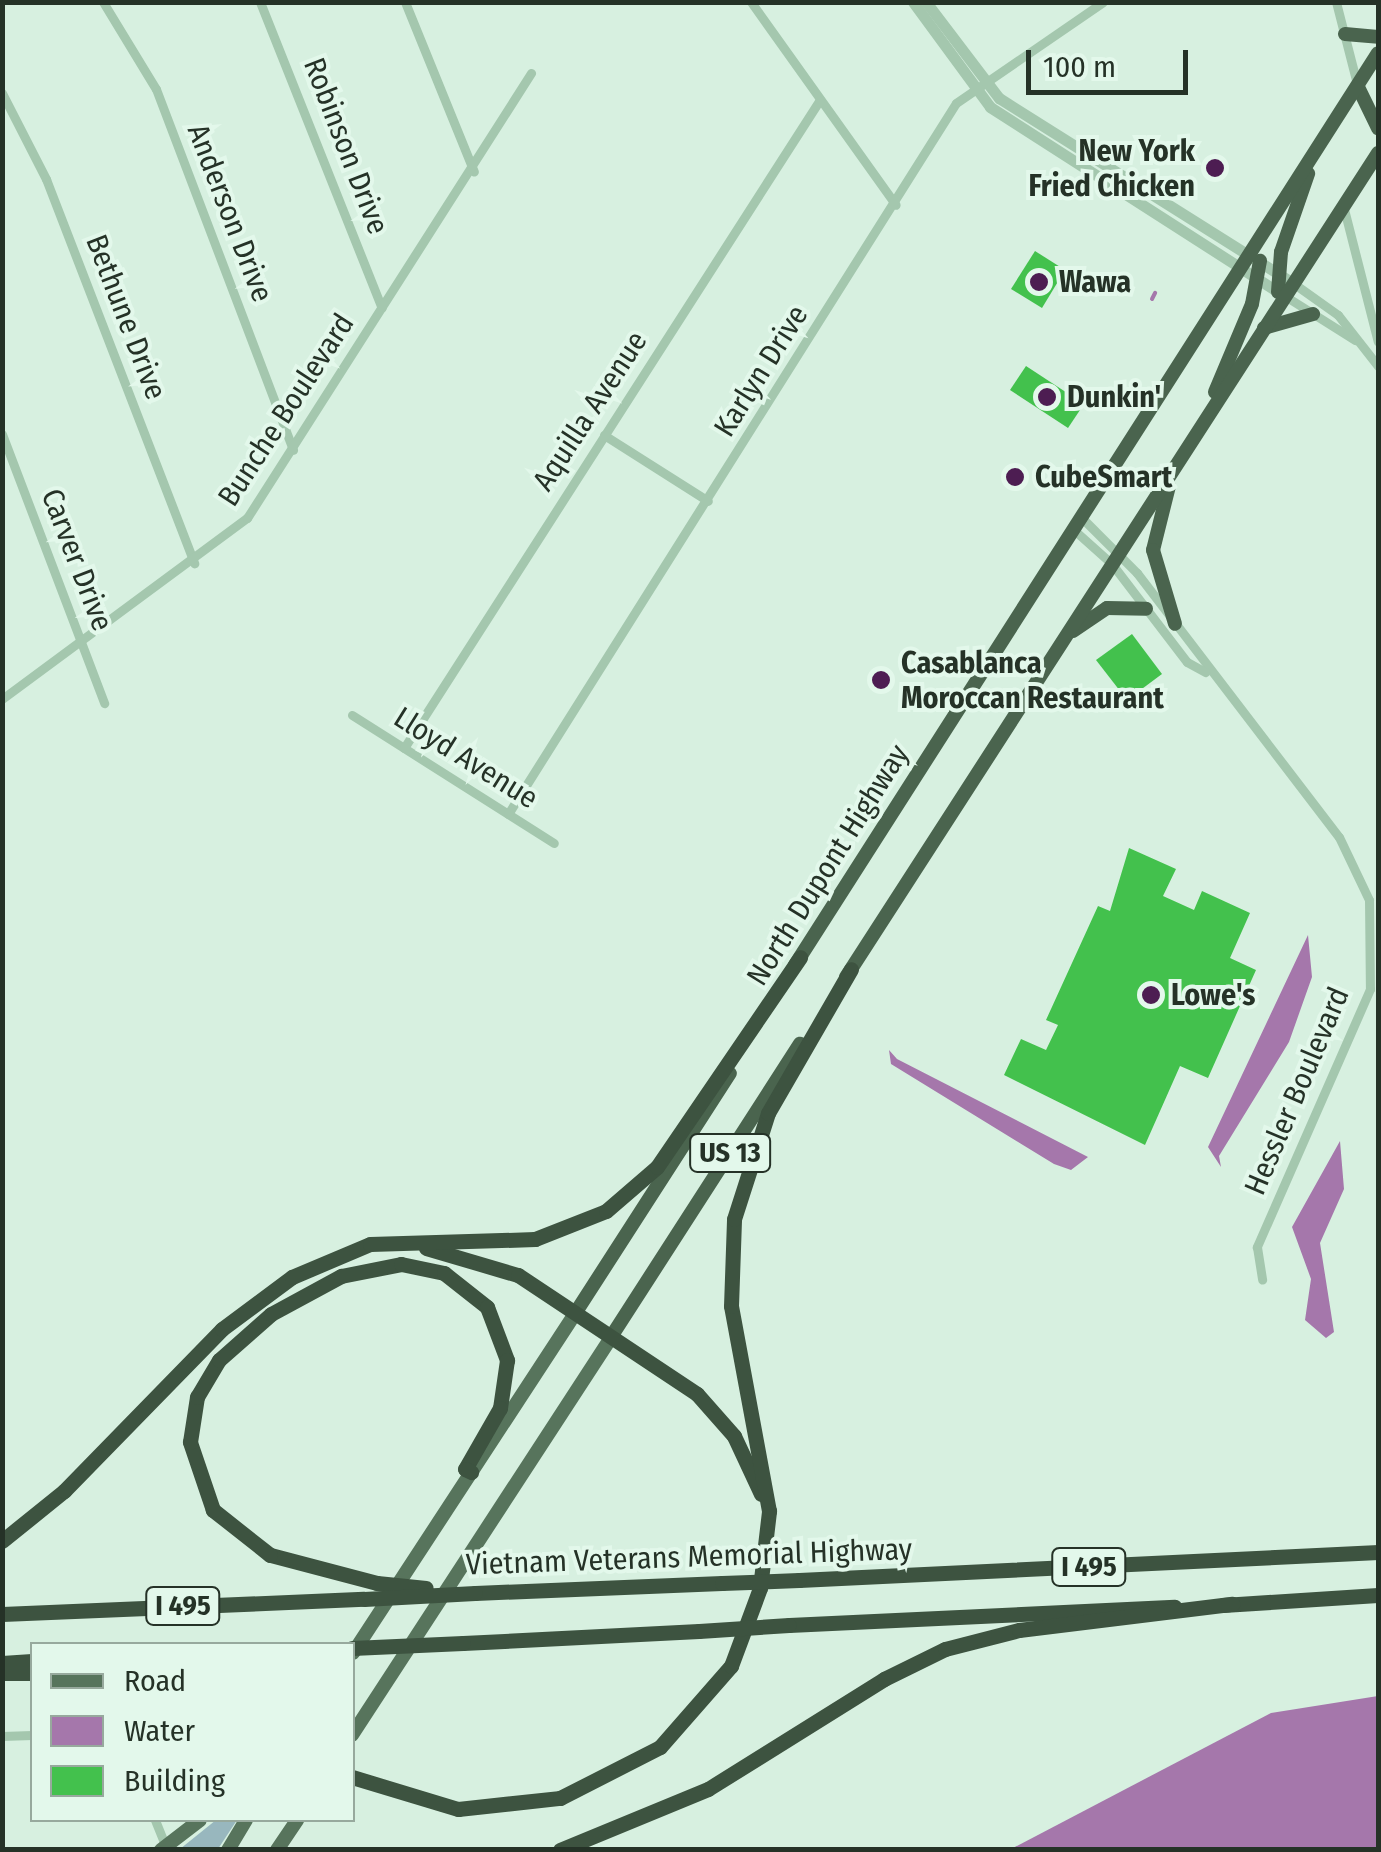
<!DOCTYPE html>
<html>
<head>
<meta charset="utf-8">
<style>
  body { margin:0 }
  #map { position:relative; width:1381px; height:1852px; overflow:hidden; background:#d7f0e0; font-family:"Fira Sans Condensed",sans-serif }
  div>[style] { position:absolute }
  .green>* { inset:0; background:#98b7be }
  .water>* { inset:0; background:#a577ab }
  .stream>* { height:4px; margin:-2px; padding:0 2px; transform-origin:2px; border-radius:2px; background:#a577ab }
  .building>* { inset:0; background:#43c14d }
  .minor>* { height:9px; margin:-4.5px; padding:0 4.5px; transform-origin:4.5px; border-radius:4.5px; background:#a4c7ae }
  .tertiary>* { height:11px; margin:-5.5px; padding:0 5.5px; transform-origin:5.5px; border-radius:5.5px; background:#a4c7ae }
  .primary>* { height:14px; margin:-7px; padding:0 7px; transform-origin:7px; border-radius:7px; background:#57745c }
  .trunk>* { height:14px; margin:-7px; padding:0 7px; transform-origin:7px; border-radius:7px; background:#4a644e }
  .motorway>* { height:15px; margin:-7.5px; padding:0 7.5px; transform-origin:7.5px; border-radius:7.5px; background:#3d5340 }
  .motorway-bridge>* { height:15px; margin:-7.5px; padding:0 7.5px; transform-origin:7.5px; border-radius:7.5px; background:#3d5340 }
  .dots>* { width:28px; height:28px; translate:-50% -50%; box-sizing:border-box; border:5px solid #e3f8eb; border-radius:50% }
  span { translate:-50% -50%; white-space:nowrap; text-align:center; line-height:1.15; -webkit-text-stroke:8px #e3f8eb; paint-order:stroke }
  .shield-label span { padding:2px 8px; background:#e3f8eb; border:2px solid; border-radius:8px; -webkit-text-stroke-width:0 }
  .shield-label { font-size:28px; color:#253227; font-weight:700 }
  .street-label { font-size:30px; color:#253227 }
  .poi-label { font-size:30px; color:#253227; font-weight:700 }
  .right { translate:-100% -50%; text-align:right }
  .left { translate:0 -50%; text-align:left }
  .frame { position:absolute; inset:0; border:5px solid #253227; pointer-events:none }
  .legend { position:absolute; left:30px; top:1642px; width:325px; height:180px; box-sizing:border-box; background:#e3f8eb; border:2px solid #97a99d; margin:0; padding:12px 18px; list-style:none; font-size:30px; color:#253227 }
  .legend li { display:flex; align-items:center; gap:20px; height:50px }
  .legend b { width:50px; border:2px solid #97a99d }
  .scale { position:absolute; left:1026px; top:50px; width:162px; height:45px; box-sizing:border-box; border:5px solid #253227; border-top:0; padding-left:12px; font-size:30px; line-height:35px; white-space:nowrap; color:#253227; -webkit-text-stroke:8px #e3f8eb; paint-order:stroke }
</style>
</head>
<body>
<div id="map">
  <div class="green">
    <i style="clip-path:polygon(216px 1820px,237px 1820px,218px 1849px,180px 1849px)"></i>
  </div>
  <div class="water">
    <i style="clip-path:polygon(1308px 935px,1312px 977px,1289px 1042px,1219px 1156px,1221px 1167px,1208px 1147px)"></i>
    <i style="clip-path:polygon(889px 1050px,897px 1059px,1088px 1157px,1071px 1170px,1054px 1164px,891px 1064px)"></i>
    <i style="clip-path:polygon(1340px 1141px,1344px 1189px,1320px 1243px,1334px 1332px,1326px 1338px,1305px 1320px,1311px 1279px,1292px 1227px)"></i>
    <i style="clip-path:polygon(1378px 1696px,1378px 1849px,1011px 1849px,1271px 1713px)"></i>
  </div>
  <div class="stream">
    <i style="left:1152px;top:299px;width:7px;rotate:-63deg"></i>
  </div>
  <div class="building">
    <i style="clip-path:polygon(1035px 251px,1065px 270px,1042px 308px,1011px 289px)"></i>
    <i style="clip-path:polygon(1026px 366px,1084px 404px,1068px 428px,1010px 390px)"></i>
    <i style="clip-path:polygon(1132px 634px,1162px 674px,1127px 700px,1096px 660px)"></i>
    <i style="clip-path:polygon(1129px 848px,1176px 869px,1163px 896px,1194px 910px,1202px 891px,1250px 913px,1230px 958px,1256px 970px,1208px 1078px,1180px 1066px,1145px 1145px,1004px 1075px,1021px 1039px,1046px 1050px,1058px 1025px,1046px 1020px,1098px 906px,1110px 911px)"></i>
  </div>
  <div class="minor">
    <i style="left:103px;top:2px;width:102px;rotate:58.7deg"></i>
    <i style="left:156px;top:89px;width:386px;rotate:69.2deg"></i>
    <i style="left:260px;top:2px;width:329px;rotate:68.3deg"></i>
    <i style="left:405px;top:2px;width:183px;rotate:67.9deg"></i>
    <i style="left:751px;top:2px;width:249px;rotate:54.5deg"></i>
    <i style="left:1336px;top:2px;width:85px;rotate:75.6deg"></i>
    <i style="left:2px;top:93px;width:97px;rotate:62.9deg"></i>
    <i style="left:46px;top:179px;width:412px;rotate:68.9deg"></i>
    <i style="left:1344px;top:209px;width:137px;rotate:75.7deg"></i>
    <i style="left:1293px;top:283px;width:55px;rotate:35.4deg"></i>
    <i style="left:1338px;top:315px;width:65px;rotate:51.9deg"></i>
    <i style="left:1285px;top:296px;width:83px;rotate:32.2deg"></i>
    <i style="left:2px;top:434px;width:288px;rotate:69.2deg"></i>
    <i style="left:604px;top:435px;width:123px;rotate:32.4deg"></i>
    <i style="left:1082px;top:518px;width:78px;rotate:45deg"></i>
    <i style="left:1137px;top:573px;width:332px;rotate:52.6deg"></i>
    <i style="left:1339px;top:837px;width:70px;rotate:64.5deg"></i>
    <i style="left:1369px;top:900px;width:89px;rotate:89.4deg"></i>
    <i style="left:1370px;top:989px;width:282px;rotate:113.7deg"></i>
    <i style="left:1257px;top:1247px;width:33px;rotate:81deg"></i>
    <i style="left:1074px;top:530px;width:51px;rotate:41.8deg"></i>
    <i style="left:1112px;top:564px;width:123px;rotate:52.6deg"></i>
    <i style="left:1187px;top:662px;width:21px;rotate:29deg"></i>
    <i style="left:2px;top:699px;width:305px;rotate:-36.5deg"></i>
    <i style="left:247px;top:518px;width:528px;rotate:-57.45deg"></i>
    <i style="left:352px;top:715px;width:239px;rotate:32.4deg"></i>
    <i style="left:404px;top:748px;width:769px;rotate:-57.32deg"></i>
    <i style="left:508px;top:814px;width:840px;rotate:-57.79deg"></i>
    <i style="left:956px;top:103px;width:178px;rotate:-34.5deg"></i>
    <i style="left:2px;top:1736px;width:30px;rotate:-2deg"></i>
    <i style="left:155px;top:1820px;width:29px;rotate:68deg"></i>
  </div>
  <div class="tertiary">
    <i style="left:913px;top:2px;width:130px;rotate:53.7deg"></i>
    <i style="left:990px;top:107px;width:346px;rotate:32.7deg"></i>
    <i style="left:926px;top:2px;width:121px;rotate:52.8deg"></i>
    <i style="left:999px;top:98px;width:347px;rotate:32.2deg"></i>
  </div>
  <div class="primary">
    <i style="left:353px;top:1653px;width:407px;rotate:-56.8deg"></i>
    <i style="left:352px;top:1735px;width:475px;rotate:-56.9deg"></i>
    <i style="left:161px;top:1850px;width:49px;rotate:-37.6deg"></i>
    <i style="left:228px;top:1850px;width:35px;rotate:-59deg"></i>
    <i style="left:277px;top:1850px;width:36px;rotate:-56deg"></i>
  </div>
  <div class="trunk">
    <i style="left:1345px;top:34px;width:33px;rotate:5deg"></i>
    <i style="left:1358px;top:87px;width:46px;rotate:64deg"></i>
    <i style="left:1278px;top:292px;width:40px;rotate:-85.7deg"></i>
    <i style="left:1281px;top:252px;width:83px;rotate:-70.9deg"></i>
    <i style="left:1264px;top:328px;width:51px;rotate:-15.9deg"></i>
    <i style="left:1215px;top:392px;width:95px;rotate:-67.2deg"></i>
    <i style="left:1252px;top:304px;width:44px;rotate:-79.5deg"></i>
    <i style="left:1169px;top:486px;width:66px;rotate:104deg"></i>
    <i style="left:1153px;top:550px;width:77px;rotate:73.4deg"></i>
    <i style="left:1073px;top:631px;width:41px;rotate:-34.1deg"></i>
    <i style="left:1107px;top:608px;width:39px;rotate:1deg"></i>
    <i style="left:795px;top:965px;width:1082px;rotate:-57.41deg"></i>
    <i style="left:846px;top:977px;width:981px;rotate:-57.15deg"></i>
    <i style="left:576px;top:1312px;width:284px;rotate:-57.2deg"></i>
    <i style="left:611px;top:1337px;width:349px;rotate:-57.2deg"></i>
  </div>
  <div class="motorway">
    <i style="left:426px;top:1248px;width:96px;rotate:16.4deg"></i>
    <i style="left:518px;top:1275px;width:215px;rotate:33.6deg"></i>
    <i style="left:697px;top:1394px;width:56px;rotate:48.6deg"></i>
    <i style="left:734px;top:1436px;width:64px;rotate:65deg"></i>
    <i style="left:2px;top:1541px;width:80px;rotate:-38.9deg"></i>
    <i style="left:64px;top:1491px;width:226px;rotate:-45.7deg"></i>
    <i style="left:222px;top:1329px;width:87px;rotate:-36.6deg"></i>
    <i style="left:292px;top:1277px;width:85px;rotate:-22.9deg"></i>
    <i style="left:370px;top:1244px;width:165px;rotate:-1.7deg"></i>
    <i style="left:535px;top:1239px;width:76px;rotate:-21.5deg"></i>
    <i style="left:606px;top:1211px;width:67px;rotate:-40.8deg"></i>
    <i style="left:657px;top:1167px;width:254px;rotate:-55.7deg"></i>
    <i style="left:799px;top:1580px;width:580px;rotate:-2.77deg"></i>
    <i style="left:377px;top:1583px;width:111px;rotate:-165.3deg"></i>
    <i style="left:270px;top:1555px;width:73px;rotate:-141.7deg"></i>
    <i style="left:213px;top:1510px;width:72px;rotate:-108.7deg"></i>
    <i style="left:190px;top:1442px;width:46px;rotate:-81.2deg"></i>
    <i style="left:197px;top:1397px;width:43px;rotate:-59.3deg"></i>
    <i style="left:219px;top:1360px;width:69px;rotate:-41.5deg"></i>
    <i style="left:271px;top:1314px;width:80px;rotate:-28.5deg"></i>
    <i style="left:341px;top:1276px;width:61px;rotate:-11.3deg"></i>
    <i style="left:401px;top:1264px;width:44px;rotate:11.8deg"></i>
    <i style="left:444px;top:1273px;width:55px;rotate:38.3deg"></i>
    <i style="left:487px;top:1307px;width:57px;rotate:69.3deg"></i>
    <i style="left:507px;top:1360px;width:49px;rotate:98.3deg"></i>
    <i style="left:500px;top:1408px;width:70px;rotate:119.8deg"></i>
    <i style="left:465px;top:1469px;width:7px;rotate:27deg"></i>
    <i style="left:475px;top:1593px;width:247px;rotate:-2.3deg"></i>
    <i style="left:1223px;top:1605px;width:155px;rotate:-3.7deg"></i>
    <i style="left:2px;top:1614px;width:362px;rotate:-2.4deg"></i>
    <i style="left:789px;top:1625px;width:386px;rotate:-2.7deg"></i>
    <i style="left:463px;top:1643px;width:236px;rotate:-2.9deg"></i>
    <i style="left:2px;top:1663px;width:30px;rotate:-4deg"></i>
    <i style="left:2px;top:1673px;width:30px"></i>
    <i style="left:352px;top:1777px;width:111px;rotate:16.8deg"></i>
    <i style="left:458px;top:1809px;width:103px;rotate:-6.2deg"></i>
    <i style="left:560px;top:1798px;width:112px;rotate:-27deg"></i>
    <i style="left:660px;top:1747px;width:108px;rotate:-48.8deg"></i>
    <i style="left:731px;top:1666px;width:83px;rotate:-69.6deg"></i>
    <i style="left:760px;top:1588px;width:78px;rotate:-83.3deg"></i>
    <i style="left:769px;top:1511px;width:208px;rotate:-100.5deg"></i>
    <i style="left:731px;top:1306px;width:87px;rotate:-88deg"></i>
    <i style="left:734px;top:1219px;width:111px;rotate:-72.2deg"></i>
    <i style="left:768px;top:1113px;width:166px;rotate:-60deg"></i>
    <i style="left:560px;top:1850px;width:160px;rotate:-22.4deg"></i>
    <i style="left:708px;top:1789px;width:208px;rotate:-32deg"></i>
    <i style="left:884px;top:1679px;width:68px;rotate:-26.2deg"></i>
    <i style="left:945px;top:1649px;width:76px;rotate:-14.4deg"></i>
    <i style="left:1019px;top:1630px;width:215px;rotate:-7deg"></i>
  </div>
  <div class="motorway-bridge">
    <i style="left:377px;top:1583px;width:49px;rotate:5.8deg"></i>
    <i style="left:722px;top:1583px;width:77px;rotate:-2.2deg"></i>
    <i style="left:364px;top:1599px;width:111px;rotate:-3.1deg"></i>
    <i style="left:699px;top:1631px;width:90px;rotate:-3.8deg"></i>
    <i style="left:352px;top:1648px;width:111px;rotate:-2.6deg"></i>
  </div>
  <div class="dots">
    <i style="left:1215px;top:168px;background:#4d1d52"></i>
    <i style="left:1039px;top:282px;background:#4d1d52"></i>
    <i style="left:1047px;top:397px;background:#4d1d52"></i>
    <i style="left:1015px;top:477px;background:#4d1d52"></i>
    <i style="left:881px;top:680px;background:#4d1d52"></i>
    <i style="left:1151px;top:995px;background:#4d1d52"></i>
  </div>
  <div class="shield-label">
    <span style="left:730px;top:1153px">US 13</span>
    <span style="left:1089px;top:1567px">I 495</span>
    <span style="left:183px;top:1606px">I 495</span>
  </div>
  <div class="street-label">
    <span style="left:346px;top:146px;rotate:69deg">Robinson Drive</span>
    <span style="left:230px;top:213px;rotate:69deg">Anderson Drive</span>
    <span style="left:126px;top:317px;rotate:69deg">Bethune Drive</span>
    <span style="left:761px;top:371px;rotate:-58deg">Karlyn Drive</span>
    <span style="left:286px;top:410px;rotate:-57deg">Bunche Boulevard</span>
    <span style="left:590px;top:411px;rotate:-57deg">Aquilla Avenue</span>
    <span style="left:77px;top:560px;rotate:69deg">Carver Drive</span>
    <span style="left:466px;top:758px;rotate:32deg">Lloyd Avenue</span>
    <span style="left:828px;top:865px;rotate:-58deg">North Dupont Highway</span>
    <span style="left:1297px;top:1091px;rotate:-67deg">Hessler Boulevard</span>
    <span style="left:689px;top:1557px;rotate:-2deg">Vietnam Veterans Memorial Highway</span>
  </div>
  <div class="poi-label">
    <span class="right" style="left:1195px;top:168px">New York<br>Fried Chicken</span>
    <span class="left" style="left:1059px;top:282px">Wawa</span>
    <span class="left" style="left:1067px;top:397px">Dunkin'</span>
    <span class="left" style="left:1035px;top:477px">CubeSmart</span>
    <span class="left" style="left:901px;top:680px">Casablanca<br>Moroccan Restaurant</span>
    <span class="left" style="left:1171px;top:995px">Lowe's</span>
  </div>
  <div class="frame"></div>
  <ul class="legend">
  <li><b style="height:12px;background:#57745c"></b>Road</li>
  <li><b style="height:28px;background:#a577ab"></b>Water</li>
  <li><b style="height:28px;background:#43c14d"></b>Building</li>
  </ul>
  <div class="scale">100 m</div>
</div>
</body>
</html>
